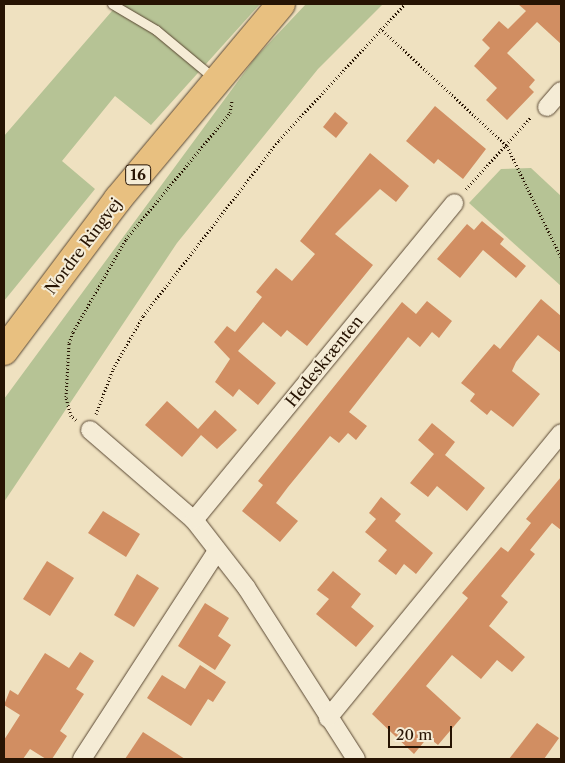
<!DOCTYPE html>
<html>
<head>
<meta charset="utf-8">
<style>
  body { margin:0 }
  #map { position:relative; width:565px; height:763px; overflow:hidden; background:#efe1c0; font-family:"Libre Caslon Text",serif }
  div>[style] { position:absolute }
  .green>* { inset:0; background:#b6c395 }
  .building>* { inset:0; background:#d18e62 }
  .path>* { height:3px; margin-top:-1.5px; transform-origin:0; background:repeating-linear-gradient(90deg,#271403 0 1px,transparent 0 3.5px) }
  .roads { filter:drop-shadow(0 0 1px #594732) drop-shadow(0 0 1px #594732) }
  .service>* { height:9px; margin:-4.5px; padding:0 4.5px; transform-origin:4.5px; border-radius:4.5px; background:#f5ecd6 }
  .minor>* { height:18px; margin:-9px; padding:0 9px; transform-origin:9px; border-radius:9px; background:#f5ecd6 }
  .primary>* { height:28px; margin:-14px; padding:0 14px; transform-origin:14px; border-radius:14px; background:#e8c080 }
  span { translate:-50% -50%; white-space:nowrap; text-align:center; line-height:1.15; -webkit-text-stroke:4px #f5ecd6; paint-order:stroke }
  .shield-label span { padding:1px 4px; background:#f5ecd6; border:1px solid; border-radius:4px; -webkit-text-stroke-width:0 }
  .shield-label { font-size:15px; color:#271403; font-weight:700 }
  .street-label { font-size:16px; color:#271403 }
  .frame { position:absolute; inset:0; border:5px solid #271403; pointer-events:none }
  .scale { position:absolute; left:388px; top:726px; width:64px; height:22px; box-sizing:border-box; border:2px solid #271403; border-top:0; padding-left:6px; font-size:15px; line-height:18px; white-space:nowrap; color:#271403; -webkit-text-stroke:4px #f5ecd6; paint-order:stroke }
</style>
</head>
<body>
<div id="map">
  <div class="green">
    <i style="clip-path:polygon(118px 4px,260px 4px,151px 125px,115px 96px,62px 161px,95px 189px,4px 301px,4px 136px)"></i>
    <i style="clip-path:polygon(306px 4px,383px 4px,318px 69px,177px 243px,4px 502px,4px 399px,255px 58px)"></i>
    <i style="clip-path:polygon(531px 168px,561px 196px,561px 286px,469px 203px,501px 169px)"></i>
  </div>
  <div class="building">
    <i style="clip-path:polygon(518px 4px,561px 4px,561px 44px,537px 22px,507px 53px,535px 80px,529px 87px,534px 92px,507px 120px,486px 100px,497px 88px,474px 66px,490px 48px,482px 40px,499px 21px,508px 29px,526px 11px)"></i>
    <i style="clip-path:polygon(435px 106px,486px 149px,463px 179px,438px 159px,434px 164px,406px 141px)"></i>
    <i style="clip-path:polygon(335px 112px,348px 123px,336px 138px,323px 127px)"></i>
    <i style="clip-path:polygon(370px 153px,409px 186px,396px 202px,380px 189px,335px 234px,373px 265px,307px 346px,287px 330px,281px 337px,263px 322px,238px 351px,276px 383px,258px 405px,239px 389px,233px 397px,215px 382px,230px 359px,214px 342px,227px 326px,235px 332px,262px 297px,256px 292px,276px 268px,292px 281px,315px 254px,300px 241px)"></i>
    <i style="clip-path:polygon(482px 221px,504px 239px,500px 244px,526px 266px,516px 278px,483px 250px,460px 278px,437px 259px,467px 224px,474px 230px)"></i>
    <i style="clip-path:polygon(541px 299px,561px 316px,561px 353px,538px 335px,516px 362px,512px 371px,540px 394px,513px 427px,491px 410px,487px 415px,470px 401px,475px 394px,461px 383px,494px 344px,500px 349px)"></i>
    <i style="clip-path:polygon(427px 301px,452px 321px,439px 338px,432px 332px,420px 347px,408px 337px,349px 412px,367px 426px,356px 440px,348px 433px,339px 443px,330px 436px,288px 487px,276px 503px,298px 521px,280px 542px,242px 511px,263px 485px,258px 481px,402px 302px,416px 314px)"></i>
    <i style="clip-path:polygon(167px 401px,198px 429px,215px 410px,237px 430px,217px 449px,201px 435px,182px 457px,145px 425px)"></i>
    <i style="clip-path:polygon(432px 423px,455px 442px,445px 455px,485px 488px,467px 511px,437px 486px,428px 497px,410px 483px,434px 454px,418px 440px)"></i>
    <i style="clip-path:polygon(561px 477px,561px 530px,552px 523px,530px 550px,535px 554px,501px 596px,508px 602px,489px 626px,525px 657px,512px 672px,497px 660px,481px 679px,452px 655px,426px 686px,461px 718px,438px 745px,428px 737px,414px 754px,372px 714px,468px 598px,462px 593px,501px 547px,508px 552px,531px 523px,526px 519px)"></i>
    <i style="clip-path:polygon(381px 497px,401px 514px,395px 521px,433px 553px,416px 574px,404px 564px,396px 575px,378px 561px,387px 550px,365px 532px,376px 519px,369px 513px)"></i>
    <i style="clip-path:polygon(103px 511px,140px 534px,126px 557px,88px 533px)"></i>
    <i style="clip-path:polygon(47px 561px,74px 578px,50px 616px,23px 599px)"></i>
    <i style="clip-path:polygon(333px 571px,361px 594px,351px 607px,374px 626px,356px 647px,316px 614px,329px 599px,317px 590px)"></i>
    <i style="clip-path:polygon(137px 574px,159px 588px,134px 627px,114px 615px)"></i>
    <i style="clip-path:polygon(205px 603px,229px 618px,218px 636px,231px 645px,215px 670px,178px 646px)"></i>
    <i style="clip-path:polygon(80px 652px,94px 661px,76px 689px,84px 694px,60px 731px,67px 736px,52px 759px,46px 759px,30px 749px,23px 759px,4px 759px,4px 740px,20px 715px,4px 705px,10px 690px,18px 695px,45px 653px,69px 668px)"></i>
    <i style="clip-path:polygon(200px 665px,226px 682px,213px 702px,208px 699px,191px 726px,147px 698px,162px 675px,185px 689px)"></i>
    <i style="clip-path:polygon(537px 723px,559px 738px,544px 759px,509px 759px)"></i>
    <i style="clip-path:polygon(143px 732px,185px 759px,125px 759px)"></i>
  </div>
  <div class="path">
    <i style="left:380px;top:28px;width:173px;rotate:42.9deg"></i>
    <i style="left:507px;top:146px;width:123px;rotate:64.1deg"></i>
    <i style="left:466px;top:189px;width:97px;rotate:-47.9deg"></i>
    <i style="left:96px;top:414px;width:48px;rotate:-69.3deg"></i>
    <i style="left:113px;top:369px;width:61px;rotate:-60.5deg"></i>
    <i style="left:143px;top:316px;width:222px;rotate:-52.3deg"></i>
    <i style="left:279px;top:140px;width:185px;rotate:-47.2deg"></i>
    <i style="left:76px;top:420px;width:6px;rotate:-141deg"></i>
    <i style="left:71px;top:416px;width:20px;rotate:-105deg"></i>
    <i style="left:66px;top:397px;width:54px;rotate:-86.8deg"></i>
    <i style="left:69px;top:343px;width:12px;rotate:-70deg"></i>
    <i style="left:73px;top:332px;width:107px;rotate:-60.3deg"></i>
    <i style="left:126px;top:239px;width:163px;rotate:-50.5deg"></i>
    <i style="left:230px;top:113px;width:13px;rotate:-81deg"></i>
  </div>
  <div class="roads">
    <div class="service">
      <i style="left:112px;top:4px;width:51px;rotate:30.6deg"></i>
      <i style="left:156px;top:30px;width:77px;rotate:39.7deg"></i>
    </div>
    <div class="minor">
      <i style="left:547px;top:107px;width:21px;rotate:-49deg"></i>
      <i style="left:90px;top:430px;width:138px;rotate:40.9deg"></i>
      <i style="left:194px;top:520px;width:85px;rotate:52.2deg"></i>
      <i style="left:246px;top:587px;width:204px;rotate:57.4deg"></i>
      <i style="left:194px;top:520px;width:410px;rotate:-50.6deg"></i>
      <i style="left:328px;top:718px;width:368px;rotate:-50.7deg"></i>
      <i style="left:82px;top:759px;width:248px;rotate:-57deg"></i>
    </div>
    <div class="primary">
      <i style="left:4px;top:351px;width:190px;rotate:-53.1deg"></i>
      <i style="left:118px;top:199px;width:254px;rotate:-50.1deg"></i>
    </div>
  </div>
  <div class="shield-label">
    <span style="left:138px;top:175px">16</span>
  </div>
  <div class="street-label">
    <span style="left:83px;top:246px;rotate:-53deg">Nordre Ringvej</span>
    <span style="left:324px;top:361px;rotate:-51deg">Hedeskrænten</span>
  </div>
  <div class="frame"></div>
  <div class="scale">20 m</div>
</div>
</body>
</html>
